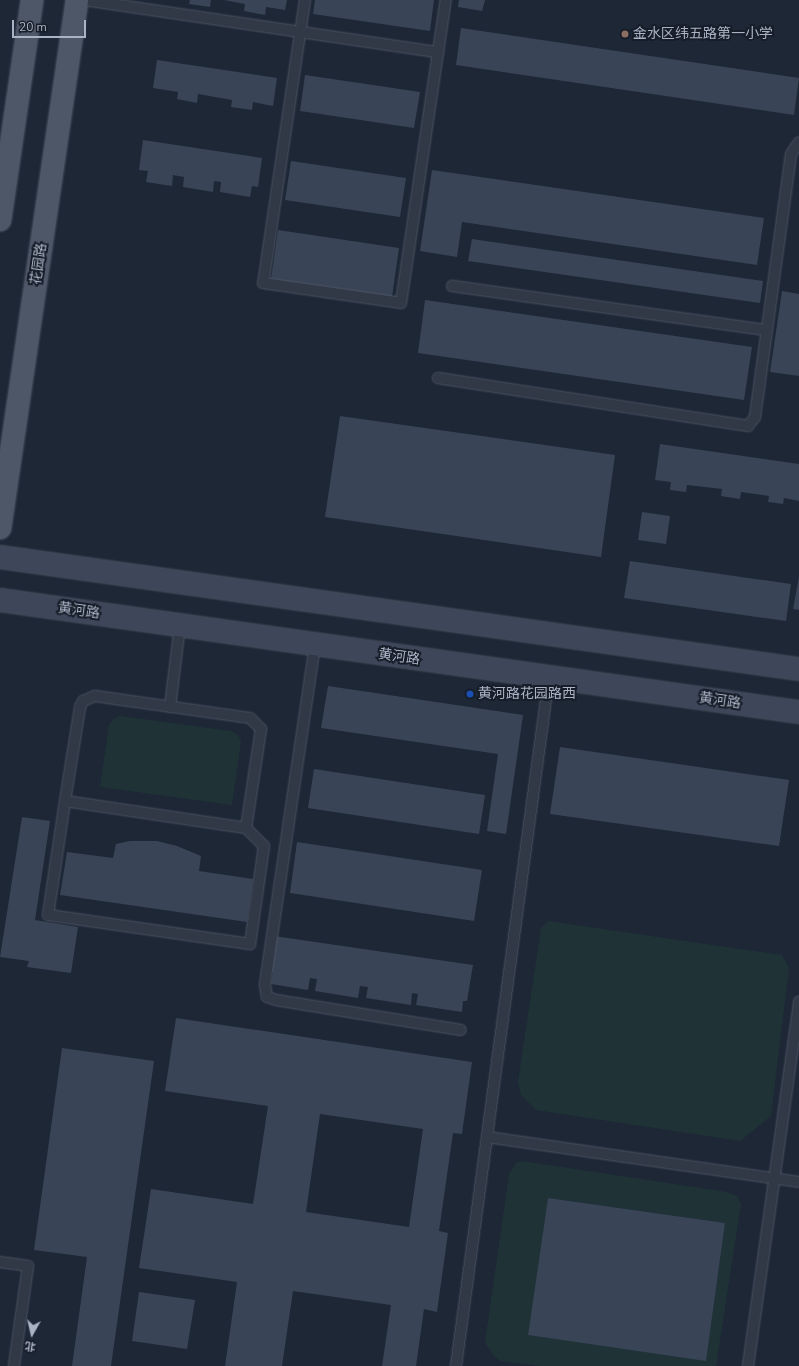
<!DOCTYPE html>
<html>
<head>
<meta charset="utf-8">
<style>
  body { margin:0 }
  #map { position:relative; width:799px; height:1366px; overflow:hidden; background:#1d2736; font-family:"Nunito Sans","Noto Sans SC",sans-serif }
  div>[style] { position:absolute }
  .green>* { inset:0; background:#1f3337 }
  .building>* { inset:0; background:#394457 }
  .roads { filter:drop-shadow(0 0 1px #4b5362) drop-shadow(0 0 1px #4b5362) }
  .service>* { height:10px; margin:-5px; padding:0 5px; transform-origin:5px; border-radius:5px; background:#313946 }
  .secondary>* { height:22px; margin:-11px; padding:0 11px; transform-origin:11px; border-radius:11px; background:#3e475a }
  .primary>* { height:22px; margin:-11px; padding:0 11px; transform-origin:11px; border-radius:11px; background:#4e5767 }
  .dots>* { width:11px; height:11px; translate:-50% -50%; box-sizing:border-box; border:2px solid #171e2a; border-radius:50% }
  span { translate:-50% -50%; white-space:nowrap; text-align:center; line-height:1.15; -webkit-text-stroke:4px #171e2a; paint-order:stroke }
  .poi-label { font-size:14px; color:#aab3c4 }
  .left { translate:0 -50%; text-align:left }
  .street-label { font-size:14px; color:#aab3c4 }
  .north { position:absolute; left:12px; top:1314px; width:40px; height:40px; -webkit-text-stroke:3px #171e2a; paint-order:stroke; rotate:188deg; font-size:11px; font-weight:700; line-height:16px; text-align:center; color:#aab3c4 }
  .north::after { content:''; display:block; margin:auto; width:14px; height:18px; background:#aab3c4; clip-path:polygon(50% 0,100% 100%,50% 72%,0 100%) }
  .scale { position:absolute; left:12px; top:20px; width:74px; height:18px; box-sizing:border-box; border:2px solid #aab3c4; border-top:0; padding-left:5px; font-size:12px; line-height:14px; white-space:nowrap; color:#aab3c4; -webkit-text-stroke:3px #171e2a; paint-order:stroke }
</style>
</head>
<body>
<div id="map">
  <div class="green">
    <i style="clip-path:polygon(120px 716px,231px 731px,238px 735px,241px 741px,232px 805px,100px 787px,109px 725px,113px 719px)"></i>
    <i style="clip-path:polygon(548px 921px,782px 955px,789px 968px,771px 1116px,740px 1141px,536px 1110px,521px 1095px,518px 1082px,541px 928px)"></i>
    <i style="clip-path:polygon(evenodd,522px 1161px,727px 1192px,737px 1196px,741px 1204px,716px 1366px,539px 1366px,501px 1361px,493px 1355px,485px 1342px,509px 1174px,516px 1163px,522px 1161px,548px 1198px,725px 1223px,706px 1360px,528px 1335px,548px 1198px)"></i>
  </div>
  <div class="building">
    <i style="clip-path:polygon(190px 0,211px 0,210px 7px,189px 4px)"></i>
    <i style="clip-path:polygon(224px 0,287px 0,285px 10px,266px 7px,265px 15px,244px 11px,245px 4px)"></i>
    <i style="clip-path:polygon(315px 0,434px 0,430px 31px,313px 14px)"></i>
    <i style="clip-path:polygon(459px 0,485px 0,482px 11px,458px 7px)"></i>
    <i style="clip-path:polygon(461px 28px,799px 78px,794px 115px,456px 65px)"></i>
    <i style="clip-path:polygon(157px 60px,277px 78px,273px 106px,253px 102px,252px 110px,231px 107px,232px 100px,198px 94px,197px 103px,177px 99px,178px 92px,153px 88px)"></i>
    <i style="clip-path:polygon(305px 75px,420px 92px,414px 128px,300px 111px)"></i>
    <i style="clip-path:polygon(143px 140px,262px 158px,258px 187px,252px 186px,250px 197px,220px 192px,221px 182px,214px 181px,213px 192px,183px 187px,184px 177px,173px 175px,172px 186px,146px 182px,148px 171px,139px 170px)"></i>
    <i style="clip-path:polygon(291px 161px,406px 178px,400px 217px,285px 200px)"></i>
    <i style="clip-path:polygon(432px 170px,764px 218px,757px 265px,462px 222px,457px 257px,420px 251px)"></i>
    <i style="clip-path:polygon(278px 230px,399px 248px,392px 297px,271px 279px)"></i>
    <i style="clip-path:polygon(472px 239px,763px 281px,760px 303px,468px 261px)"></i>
    <i style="clip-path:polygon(782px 291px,799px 294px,799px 376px,770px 372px)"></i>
    <i style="clip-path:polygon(425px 300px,752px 347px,744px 400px,418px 353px)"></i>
    <i style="clip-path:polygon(340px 416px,615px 455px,601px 557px,325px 517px)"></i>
    <i style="clip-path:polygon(660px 444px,799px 464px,799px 501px,784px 498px,783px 504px,768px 502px,769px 496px,741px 492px,740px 499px,721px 496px,722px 489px,687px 485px,686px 492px,670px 490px,671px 482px,655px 480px)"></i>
    <i style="clip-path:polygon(642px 512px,670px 516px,666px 544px,638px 540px)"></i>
    <i style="clip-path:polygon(630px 561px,791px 584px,786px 621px,624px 598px)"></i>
    <i style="clip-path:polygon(799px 577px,799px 610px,793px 609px)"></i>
    <i style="clip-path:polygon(328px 686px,523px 715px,506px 834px,487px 831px,498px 754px,321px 728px)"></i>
    <i style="clip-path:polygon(560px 747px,789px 780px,779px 846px,550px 814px)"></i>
    <i style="clip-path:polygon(314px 769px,485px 795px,479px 834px,308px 808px)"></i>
    <i style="clip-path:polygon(22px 817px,50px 821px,35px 920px,78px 927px,71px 973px,27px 967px,29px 961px,0 957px)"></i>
    <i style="clip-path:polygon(130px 841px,157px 841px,177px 846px,201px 856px,199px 871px,253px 879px,247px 922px,60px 895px,67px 852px,113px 858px,116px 844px)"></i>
    <i style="clip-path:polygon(297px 842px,482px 870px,474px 921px,290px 893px)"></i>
    <i style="clip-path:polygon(274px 936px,473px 965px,467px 1001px,463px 1001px,462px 1012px,416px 1005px,418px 994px,412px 993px,411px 1005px,366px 998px,368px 987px,360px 986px,358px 998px,315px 991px,317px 979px,310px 978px,308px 990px,271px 984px,273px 972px,269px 972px)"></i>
    <i style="clip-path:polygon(evenodd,176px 1018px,472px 1062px,462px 1134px,453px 1133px,439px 1231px,448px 1233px,437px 1312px,424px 1309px,416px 1366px,382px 1366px,391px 1305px,293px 1291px,282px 1366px,225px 1366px,237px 1282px,139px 1268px,151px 1189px,253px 1204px,268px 1106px,165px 1091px,176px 1018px,320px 1114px,423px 1129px,409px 1227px,306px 1212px,320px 1114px)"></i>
    <i style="clip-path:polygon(62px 1048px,154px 1061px,111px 1366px,72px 1366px,87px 1257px,34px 1250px)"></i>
    <i style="clip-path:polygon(548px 1198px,725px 1223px,706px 1361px,528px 1335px)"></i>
    <i style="clip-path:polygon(139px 1292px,195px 1300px,187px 1349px,132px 1341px)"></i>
  </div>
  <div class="roads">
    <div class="service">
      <i style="left:84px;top:0;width:358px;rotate:8.4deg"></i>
      <i style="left:305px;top:0;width:286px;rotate:98.4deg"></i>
      <i style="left:263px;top:283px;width:139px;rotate:8.2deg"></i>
      <i style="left:401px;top:303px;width:306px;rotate:-81.6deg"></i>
      <i style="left:452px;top:286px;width:317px;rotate:8deg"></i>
      <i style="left:438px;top:378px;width:314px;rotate:8.8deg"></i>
      <i style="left:748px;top:426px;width:11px;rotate:-52deg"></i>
      <i style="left:755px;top:417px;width:265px;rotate:-82.2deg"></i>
      <i style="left:791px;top:154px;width:14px;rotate:-56deg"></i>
      <i style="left:315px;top:645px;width:344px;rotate:98.4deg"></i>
      <i style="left:265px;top:985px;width:12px;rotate:81deg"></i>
      <i style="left:267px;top:997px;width:9px;rotate:18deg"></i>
      <i style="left:276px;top:1000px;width:187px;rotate:9.2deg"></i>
      <i style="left:170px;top:707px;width:82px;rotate:-83deg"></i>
      <i style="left:65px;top:801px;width:183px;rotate:8.5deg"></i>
      <i style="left:246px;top:828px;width:25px;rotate:45deg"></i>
      <i style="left:264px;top:846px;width:99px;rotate:98.1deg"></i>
      <i style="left:250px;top:944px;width:204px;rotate:-171.8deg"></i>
      <i style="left:48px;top:915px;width:115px;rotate:-81.5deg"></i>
      <i style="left:65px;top:801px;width:95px;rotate:-80.9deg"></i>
      <i style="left:80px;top:707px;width:7px;rotate:-63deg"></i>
      <i style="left:83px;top:701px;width:13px;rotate:-23deg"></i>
      <i style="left:95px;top:696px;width:157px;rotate:8.1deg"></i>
      <i style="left:250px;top:718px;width:16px;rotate:45deg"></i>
      <i style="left:261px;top:729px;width:100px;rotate:98.6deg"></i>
      <i style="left:487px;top:1137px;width:315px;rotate:8.2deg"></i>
      <i style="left:0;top:1262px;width:28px;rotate:8deg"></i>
      <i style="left:28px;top:1266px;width:101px;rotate:98deg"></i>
      <i style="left:456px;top:1366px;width:695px;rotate:-82.31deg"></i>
      <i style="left:748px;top:1366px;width:368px;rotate:-82deg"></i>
    </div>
    <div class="secondary">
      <i style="left:0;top:557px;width:807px;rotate:7.98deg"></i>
      <i style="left:0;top:600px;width:807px;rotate:7.98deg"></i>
    </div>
    <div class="primary">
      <i style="left:0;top:220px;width:222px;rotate:-81.7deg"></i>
      <i style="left:0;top:528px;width:534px;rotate:-81.7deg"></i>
    </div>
  </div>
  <div class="dots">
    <i style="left:625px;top:34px;background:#8d6e63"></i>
    <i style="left:470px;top:694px;background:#1a4fb4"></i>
  </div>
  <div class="poi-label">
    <span class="left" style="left:633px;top:34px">金水区纬五路第一小学</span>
    <span class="left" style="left:478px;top:694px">黄河路花园路西</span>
  </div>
  <div class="street-label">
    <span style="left:39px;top:264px;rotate:-82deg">花园路</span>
    <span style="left:79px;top:611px;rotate:8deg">黄河路</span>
    <span style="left:399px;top:657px;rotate:8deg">黄河路</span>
    <span style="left:720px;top:701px;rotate:8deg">黄河路</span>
  </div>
  <div class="north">北</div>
  <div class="scale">20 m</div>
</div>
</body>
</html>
